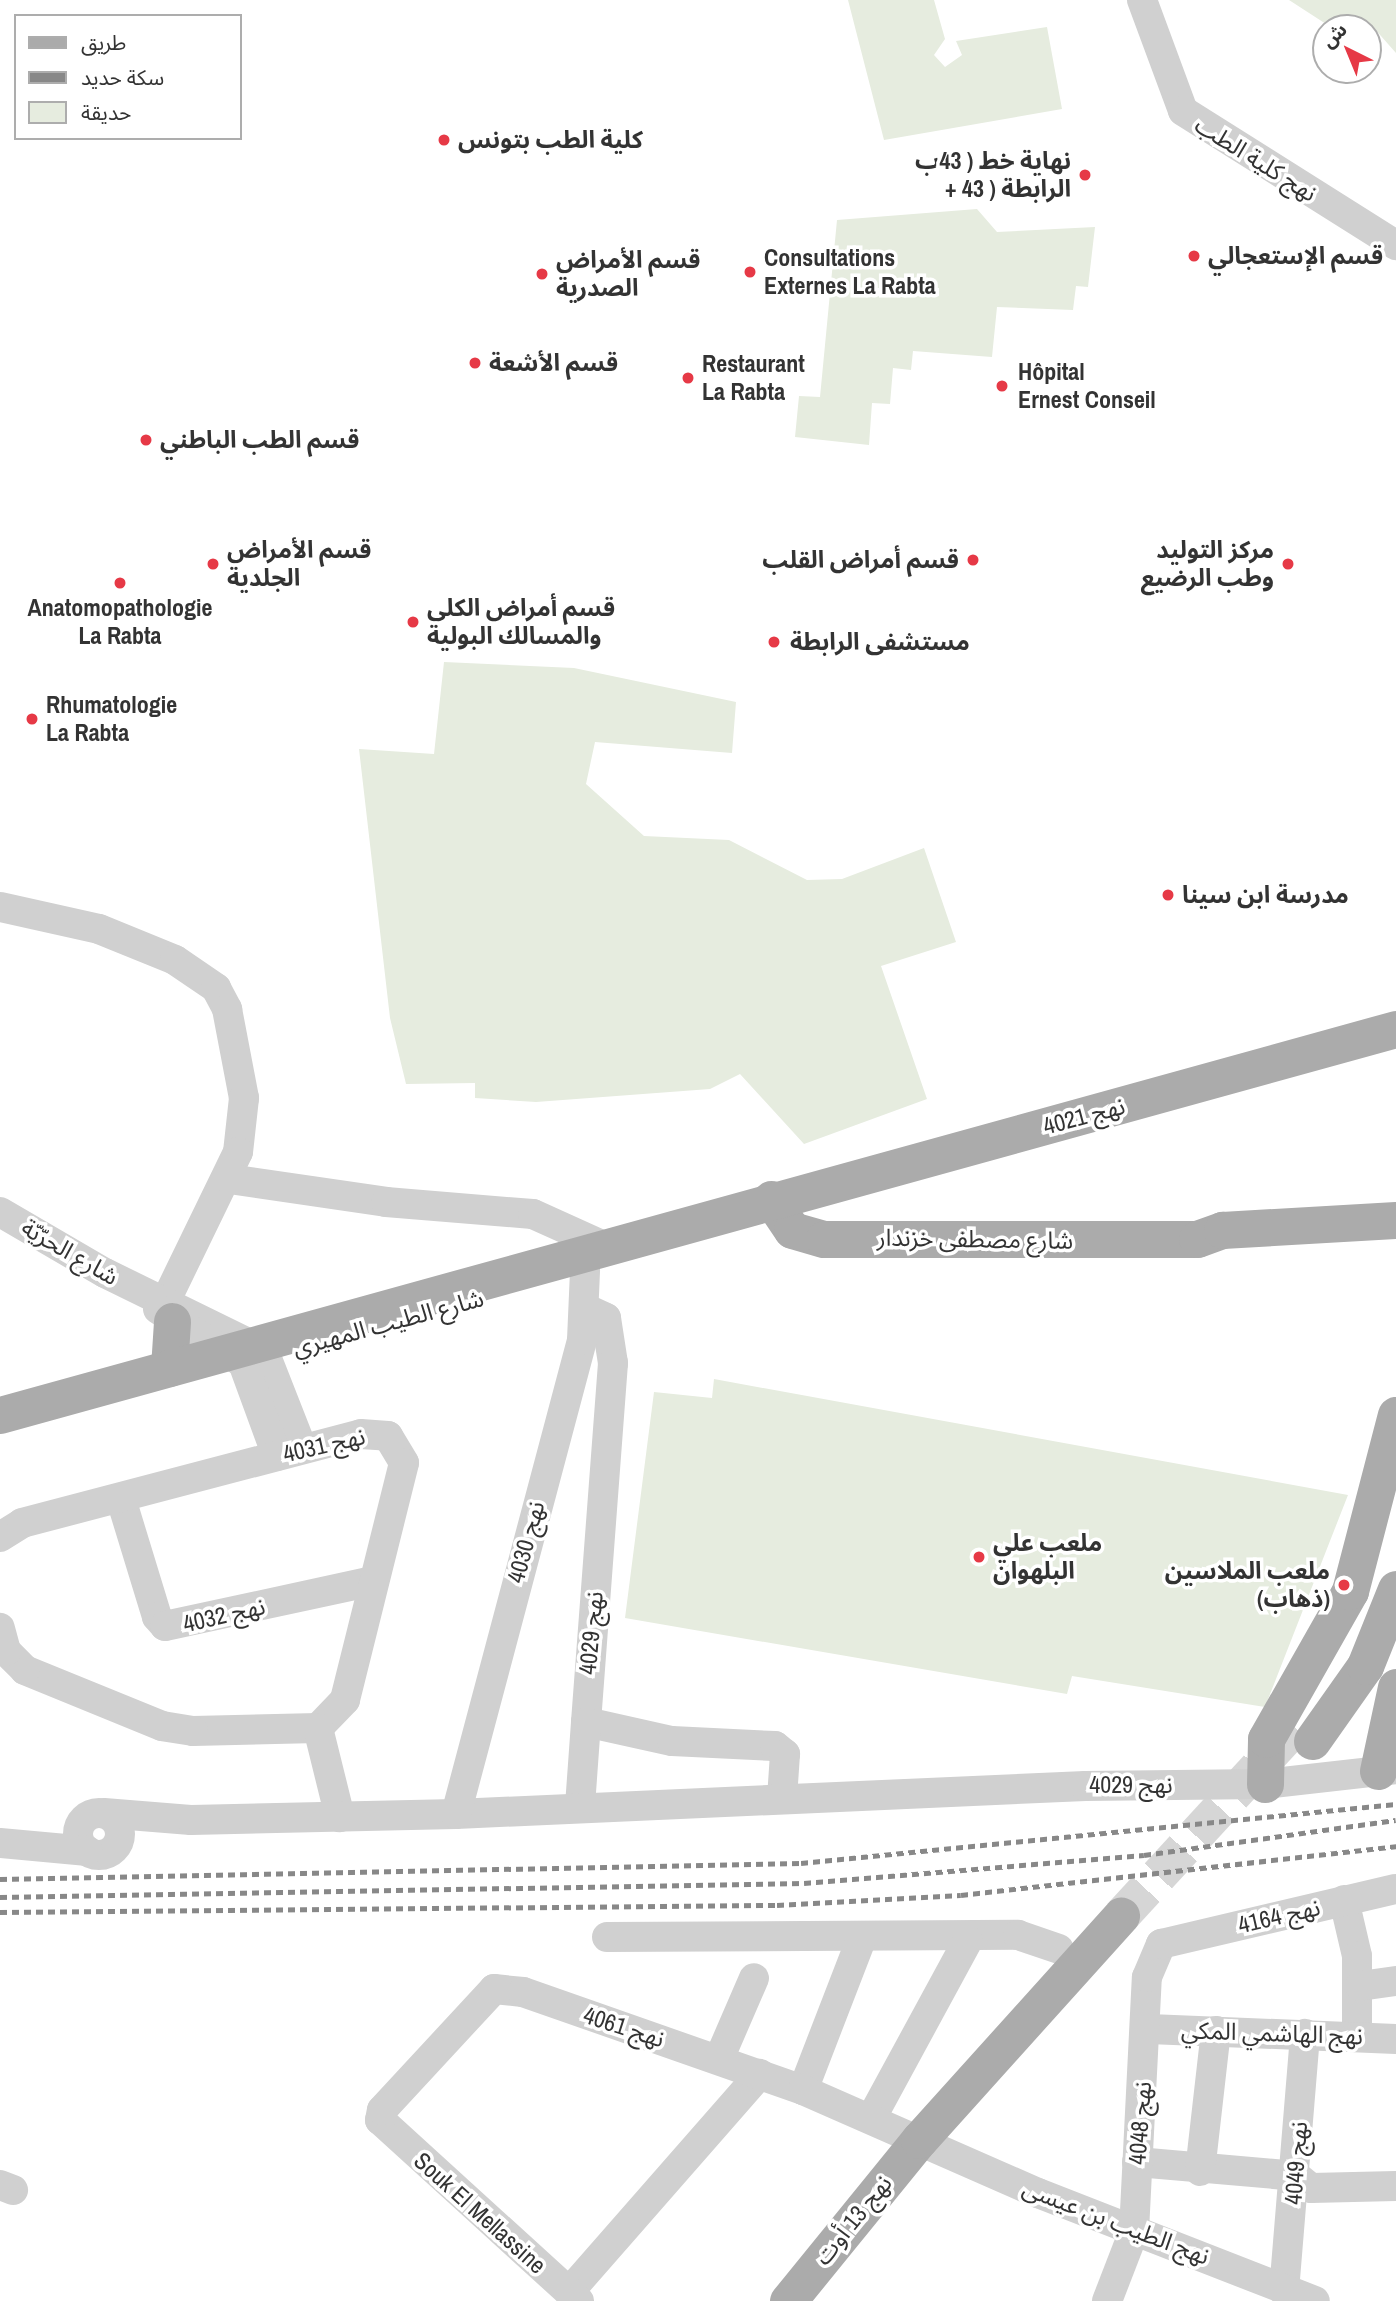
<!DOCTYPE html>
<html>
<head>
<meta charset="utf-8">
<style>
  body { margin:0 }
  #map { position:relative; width:1396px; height:2301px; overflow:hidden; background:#fff; font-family:"Archivo Narrow","Noto Sans Arabic",sans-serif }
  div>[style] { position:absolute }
  .green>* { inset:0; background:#e6ecdf }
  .major-tunnel>* { height:37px; margin-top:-18.5px; transform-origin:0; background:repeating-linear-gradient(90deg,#d6d6d6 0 37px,transparent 0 55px) }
  .minor>* { height:30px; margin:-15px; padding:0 15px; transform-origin:15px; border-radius:15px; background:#d0d0d0 }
  .minor>.ring { margin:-15px; padding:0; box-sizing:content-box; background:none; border:30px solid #d0d0d0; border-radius:50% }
  .major>* { height:37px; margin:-18.5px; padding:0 18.5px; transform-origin:18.5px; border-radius:18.5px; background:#ababab }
  .rail>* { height:5px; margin-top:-2.5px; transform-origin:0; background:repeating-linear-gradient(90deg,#888 0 7px,transparent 0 12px) }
  .dots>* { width:19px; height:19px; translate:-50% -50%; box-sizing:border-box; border:4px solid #fff; border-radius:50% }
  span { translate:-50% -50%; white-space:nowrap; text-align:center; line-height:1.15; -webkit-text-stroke:7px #fff; paint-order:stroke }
  .poi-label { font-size:24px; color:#333; font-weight:700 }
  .left { translate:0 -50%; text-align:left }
  .right { translate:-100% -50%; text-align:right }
  .street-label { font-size:24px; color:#333 }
  .legend { position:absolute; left:14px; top:14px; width:228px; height:126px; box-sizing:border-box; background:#fff; border:2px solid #adadad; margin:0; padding:9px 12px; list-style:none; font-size:21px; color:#333 }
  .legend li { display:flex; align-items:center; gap:14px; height:35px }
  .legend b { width:35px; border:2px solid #adadad }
  .north { position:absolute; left:1312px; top:14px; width:70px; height:70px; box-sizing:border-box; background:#fff; border:2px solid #adadad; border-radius:50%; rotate:317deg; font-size:19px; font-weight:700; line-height:28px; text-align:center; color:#333 }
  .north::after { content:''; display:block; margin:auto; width:24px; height:32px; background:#e63946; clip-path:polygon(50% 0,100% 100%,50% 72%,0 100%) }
</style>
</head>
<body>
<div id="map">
  <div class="green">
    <i style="clip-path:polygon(848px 0,934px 0,945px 39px,934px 55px,945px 67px,962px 55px,956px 41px,1047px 27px,1062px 109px,884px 140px)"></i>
    <i style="clip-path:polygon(1289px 0,1396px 0,1396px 53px,1373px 27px,1326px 24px)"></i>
    <i style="clip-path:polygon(977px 209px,997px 232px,1095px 227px,1088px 287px,1076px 286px,1073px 310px,997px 307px,992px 357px,913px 351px,911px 370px,893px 368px,890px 404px,872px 403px,869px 445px,795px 437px,799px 396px,820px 397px,837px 220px)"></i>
    <i style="clip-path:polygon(444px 662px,574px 668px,736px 702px,732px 753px,595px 742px,586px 784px,644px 836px,729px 840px,807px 880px,842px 879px,924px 848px,956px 942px,881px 966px,927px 1099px,804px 1144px,740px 1074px,710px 1089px,536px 1102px,475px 1098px,475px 1083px,406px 1084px,390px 1018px,359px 749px,434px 754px)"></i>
    <i style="clip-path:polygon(714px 1379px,1348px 1495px,1265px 1707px,1072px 1676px,1067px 1694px,625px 1618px,654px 1392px,712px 1398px)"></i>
  </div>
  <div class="major-tunnel">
    <i style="left:1121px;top:1916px;width:257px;rotate:-47.4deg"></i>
  </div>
  <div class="minor">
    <i style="left:1142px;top:0;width:118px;rotate:69.7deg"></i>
    <i style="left:1183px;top:111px;width:252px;rotate:32.2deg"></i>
    <i style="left:0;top:907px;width:101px;rotate:12.5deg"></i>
    <i style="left:99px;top:929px;width:82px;rotate:22.2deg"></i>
    <i style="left:175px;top:960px;width:50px;rotate:34.3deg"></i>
    <i style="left:216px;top:988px;width:24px;rotate:62deg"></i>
    <i style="left:227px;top:1009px;width:91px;rotate:79.2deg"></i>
    <i style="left:244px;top:1098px;width:54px;rotate:96.3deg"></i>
    <i style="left:238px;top:1152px;width:165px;rotate:115.9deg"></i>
    <i style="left:229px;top:1179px;width:159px;rotate:8.3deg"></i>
    <i style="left:386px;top:1202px;width:147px;rotate:4.7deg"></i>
    <i style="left:533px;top:1214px;width:80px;rotate:24.3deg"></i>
    <i style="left:0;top:1212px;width:121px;rotate:30.2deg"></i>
    <i style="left:105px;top:1273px;width:177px;rotate:26.1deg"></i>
    <i style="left:264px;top:1351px;width:104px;rotate:68.6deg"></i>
    <i style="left:158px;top:1309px;width:101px;rotate:32.4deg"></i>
    <i style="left:243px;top:1363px;width:99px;rotate:69.9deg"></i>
    <i style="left:587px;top:1309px;width:21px;rotate:25deg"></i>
    <i style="left:606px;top:1318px;width:46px;rotate:81.2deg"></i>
    <i style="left:613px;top:1363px;width:360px;rotate:94.3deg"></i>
    <i style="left:586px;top:1722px;width:88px;rotate:12.5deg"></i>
    <i style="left:672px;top:1741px;width:103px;rotate:2.8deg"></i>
    <i style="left:775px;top:1746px;width:13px;rotate:39deg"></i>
    <i style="left:785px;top:1754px;width:44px;rotate:93.9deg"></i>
    <i style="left:121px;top:1499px;width:123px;rotate:73deg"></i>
    <i style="left:157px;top:1617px;width:12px;rotate:48deg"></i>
    <i style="left:165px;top:1626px;width:214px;rotate:-12.2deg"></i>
    <i style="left:0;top:1537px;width:26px;rotate:-32deg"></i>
    <i style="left:22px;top:1523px;width:350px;rotate:-14.7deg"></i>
    <i style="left:361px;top:1434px;width:27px;rotate:4deg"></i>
    <i style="left:388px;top:1436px;width:31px;rotate:59deg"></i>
    <i style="left:404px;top:1463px;width:244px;rotate:104deg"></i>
    <i style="left:345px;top:1700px;width:39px;rotate:134deg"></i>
    <i style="left:318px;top:1728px;width:125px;rotate:178.6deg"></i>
    <i style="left:193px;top:1731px;width:31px;rotate:-171deg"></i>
    <i style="left:162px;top:1726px;width:148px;rotate:-157.8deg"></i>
    <i style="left:25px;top:1670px;width:27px;rotate:-135deg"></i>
    <i style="left:6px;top:1651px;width:24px;rotate:-105deg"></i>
    <i style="left:318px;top:1728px;width:92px;rotate:76.1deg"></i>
    <i style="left:580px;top:1806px;width:84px;rotate:-85.9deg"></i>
    <i style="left:104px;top:1813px;width:87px;rotate:4.6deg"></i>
    <i style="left:191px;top:1820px;width:265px;rotate:-1.3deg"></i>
    <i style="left:456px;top:1814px;width:630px;rotate:-2.55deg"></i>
    <i style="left:1085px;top:1786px;width:180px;rotate:-0.6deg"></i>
    <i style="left:1265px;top:1784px;width:132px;rotate:-6.5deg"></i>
    <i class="ring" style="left:78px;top:1813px;width:12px;height:12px"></i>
    <i style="left:456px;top:1814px;width:490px;rotate:-75.1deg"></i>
    <i style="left:582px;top:1340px;width:70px;rotate:-87.5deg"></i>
    <i style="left:0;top:1843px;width:88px;rotate:5.2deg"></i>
    <i style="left:1344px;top:1900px;width:57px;rotate:76.9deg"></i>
    <i style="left:1357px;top:1956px;width:80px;rotate:90deg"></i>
    <i style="left:607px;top:1937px;width:411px;rotate:-0.3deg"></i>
    <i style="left:1018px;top:1935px;width:43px;rotate:18.9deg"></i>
    <i style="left:1360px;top:1986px;width:36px;rotate:-8deg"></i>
    <i style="left:1149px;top:2029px;width:247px;rotate:2.3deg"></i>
    <i style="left:719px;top:2059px;width:88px;rotate:-66.6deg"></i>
    <i style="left:803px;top:2090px;width:161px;rotate:-68.9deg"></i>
    <i style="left:872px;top:2117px;width:201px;rotate:-61.5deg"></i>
    <i style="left:1137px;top:2162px;width:160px;rotate:5deg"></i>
    <i style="left:1296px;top:2176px;width:19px;rotate:39deg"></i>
    <i style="left:1311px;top:2188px;width:85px;rotate:-1.3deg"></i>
    <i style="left:1200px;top:2171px;width:141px;rotate:-83.5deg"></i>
    <i style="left:0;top:2185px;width:14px;rotate:21deg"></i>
    <i style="left:1284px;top:2291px;width:258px;rotate:-85.3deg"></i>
    <i style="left:569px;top:2292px;width:290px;rotate:-48.8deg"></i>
    <i style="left:579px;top:2301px;width:269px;rotate:-137.7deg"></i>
    <i style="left:380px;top:2120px;width:10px;rotate:-79deg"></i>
    <i style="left:382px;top:2110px;width:165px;rotate:-47.2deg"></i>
    <i style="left:494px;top:1989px;width:29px;rotate:6deg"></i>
    <i style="left:523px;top:1992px;width:297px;rotate:19.3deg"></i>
    <i style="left:803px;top:2090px;width:257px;rotate:23.7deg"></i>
    <i style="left:1038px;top:2193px;width:297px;rotate:21.3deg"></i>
    <i style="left:1107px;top:2301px;width:75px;rotate:-68.9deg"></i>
    <i style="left:1134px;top:2231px;width:254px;rotate:-87.1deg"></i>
    <i style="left:1147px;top:1977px;width:36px;rotate:-67deg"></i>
    <i style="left:1161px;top:1944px;width:241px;rotate:-13.2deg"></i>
  </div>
  <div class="major">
    <i style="left:771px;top:1199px;width:37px;rotate:56deg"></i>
    <i style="left:792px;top:1230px;width:33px;rotate:16deg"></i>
    <i style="left:824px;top:1239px;width:373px"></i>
    <i style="left:1197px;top:1239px;width:27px;rotate:-20deg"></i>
    <i style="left:1222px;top:1230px;width:174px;rotate:-3.3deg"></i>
    <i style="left:169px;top:1368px;width:47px;rotate:-86.3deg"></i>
    <i style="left:0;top:1415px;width:1448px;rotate:-15.46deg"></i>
    <i style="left:1312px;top:1741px;width:92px;rotate:-54.8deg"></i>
    <i style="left:1365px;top:1666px;width:83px;rotate:-68.1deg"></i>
    <i style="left:1378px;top:1771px;width:86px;rotate:-77.9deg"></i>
    <i style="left:1265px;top:1784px;width:45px;rotate:-88.7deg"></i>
    <i style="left:1266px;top:1739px;width:170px;rotate:-60.4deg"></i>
    <i style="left:1350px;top:1591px;width:182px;rotate:-75.4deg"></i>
    <i style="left:788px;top:2301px;width:208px;rotate:-50.9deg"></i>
    <i style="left:919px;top:2140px;width:302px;rotate:-48deg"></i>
  </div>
  <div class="rail">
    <i style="left:0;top:1879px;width:801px;rotate:-1.14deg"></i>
    <i style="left:801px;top:1863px;width:598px;rotate:-5.66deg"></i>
    <i style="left:0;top:1897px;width:804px;rotate:-1deg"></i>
    <i style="left:804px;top:1883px;width:341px;rotate:-4.7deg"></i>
    <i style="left:1144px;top:1855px;width:254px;rotate:-7.9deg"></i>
    <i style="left:0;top:1912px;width:777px;rotate:-0.52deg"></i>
    <i style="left:777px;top:1905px;width:184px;rotate:-3.1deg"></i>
    <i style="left:961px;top:1895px;width:438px;rotate:-6.4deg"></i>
  </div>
  <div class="dots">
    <i style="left:444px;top:140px;background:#e63946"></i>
    <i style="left:1085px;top:175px;background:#e63946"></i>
    <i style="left:1194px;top:256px;background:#e63946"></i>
    <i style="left:750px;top:272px;background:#e63946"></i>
    <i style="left:542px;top:274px;background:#e63946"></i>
    <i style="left:475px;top:363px;background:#e63946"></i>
    <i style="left:688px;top:378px;background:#e63946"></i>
    <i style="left:1002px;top:386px;background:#e63946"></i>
    <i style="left:146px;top:440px;background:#e63946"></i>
    <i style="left:973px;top:560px;background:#e63946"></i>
    <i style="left:213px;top:564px;background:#e63946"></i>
    <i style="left:1288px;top:564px;background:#e63946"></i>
    <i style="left:120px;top:583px;background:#e63946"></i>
    <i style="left:413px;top:622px;background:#e63946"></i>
    <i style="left:774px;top:642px;background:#e63946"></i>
    <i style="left:32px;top:719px;background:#e63946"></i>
    <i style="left:1168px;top:895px;background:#e63946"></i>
    <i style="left:979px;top:1557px;background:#e63946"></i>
    <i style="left:1344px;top:1585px;background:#e63946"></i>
  </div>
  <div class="poi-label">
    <span class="left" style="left:458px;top:140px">كلية الطب بتونس</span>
    <span class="right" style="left:1071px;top:175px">نهاية خط ( 43ب<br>+ 43 ) الرابطة</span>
    <span class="left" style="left:1208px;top:256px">قسم الإستعجالي</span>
    <span class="left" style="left:764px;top:272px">Consultations<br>Externes La Rabta</span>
    <span class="left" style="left:556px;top:274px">قسم الأمراض<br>الصدرية</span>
    <span class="left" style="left:489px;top:363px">قسم الأشعة</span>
    <span class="left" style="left:702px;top:378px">Restaurant<br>La Rabta</span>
    <span class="left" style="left:1018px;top:386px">Hôpital<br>Ernest Conseil</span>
    <span class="left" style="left:160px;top:440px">قسم الطب الباطني</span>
    <span class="left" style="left:227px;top:564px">قسم الأمراض<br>الجلدية</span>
    <span class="right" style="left:1274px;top:564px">مركز التوليد<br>وطب الرضيع</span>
    <span class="right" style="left:959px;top:560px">قسم أمراض القلب</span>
    <span style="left:120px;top:622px">Anatomopathologie<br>La Rabta</span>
    <span class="left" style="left:427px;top:622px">قسم أمراض الكلى<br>والمسالك البولية</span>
    <span class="left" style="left:790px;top:642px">مستشفى الرابطة</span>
    <span class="left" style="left:46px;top:719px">Rhumatologie<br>La Rabta</span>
    <span class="left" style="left:1182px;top:895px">مدرسة ابن سينا</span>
    <span class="left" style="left:993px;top:1557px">ملعب علي<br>البلهوان</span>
    <span class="right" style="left:1330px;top:1585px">ملعب الملاسين<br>(ذهاب)</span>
  </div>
  <div class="street-label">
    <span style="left:1256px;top:159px;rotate:32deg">نهج كلية الطب</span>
    <span style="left:1084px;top:1116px;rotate:-15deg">نهج 4021</span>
    <span style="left:975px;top:1239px;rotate:1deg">شارع مصطفى خزندار</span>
    <span style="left:70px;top:1252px;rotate:30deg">شارع الحرّيّة</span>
    <span style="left:388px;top:1323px;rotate:-15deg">شارع الطيب المهيري</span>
    <span style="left:324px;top:1445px;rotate:-13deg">نهج 4031</span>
    <span style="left:526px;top:1542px;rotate:-75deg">نهج 4030</span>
    <span style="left:224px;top:1615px;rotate:-13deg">نهج 4032</span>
    <span style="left:591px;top:1633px;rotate:-85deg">نهج 4029</span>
    <span style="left:1131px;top:1785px">نهج 4029</span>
    <span style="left:1279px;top:1916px;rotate:-13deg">نهج 4164</span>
    <span style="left:624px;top:2027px;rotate:18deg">نهج 4061</span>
    <span style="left:1272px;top:2033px;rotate:2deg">نهج الهاشمي المكي</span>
    <span style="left:1140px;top:2123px;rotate:-86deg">نهج 4048</span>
    <span style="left:1296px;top:2163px;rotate:-86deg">نهج 4049</span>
    <span style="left:480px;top:2213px;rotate:42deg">Souk El Mellassine</span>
    <span style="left:853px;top:2220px;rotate:-51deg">نهج 13 أوت</span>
    <span style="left:1116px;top:2222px;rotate:21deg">نهج الطيب بن عيسى</span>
  </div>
  <ul class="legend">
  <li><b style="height:9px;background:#ababab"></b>طريق</li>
  <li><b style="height:9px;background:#888"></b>سكة حديد</li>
  <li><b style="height:19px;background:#e6ecdf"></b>حديقة</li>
  </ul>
  <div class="north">ش</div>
</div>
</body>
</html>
